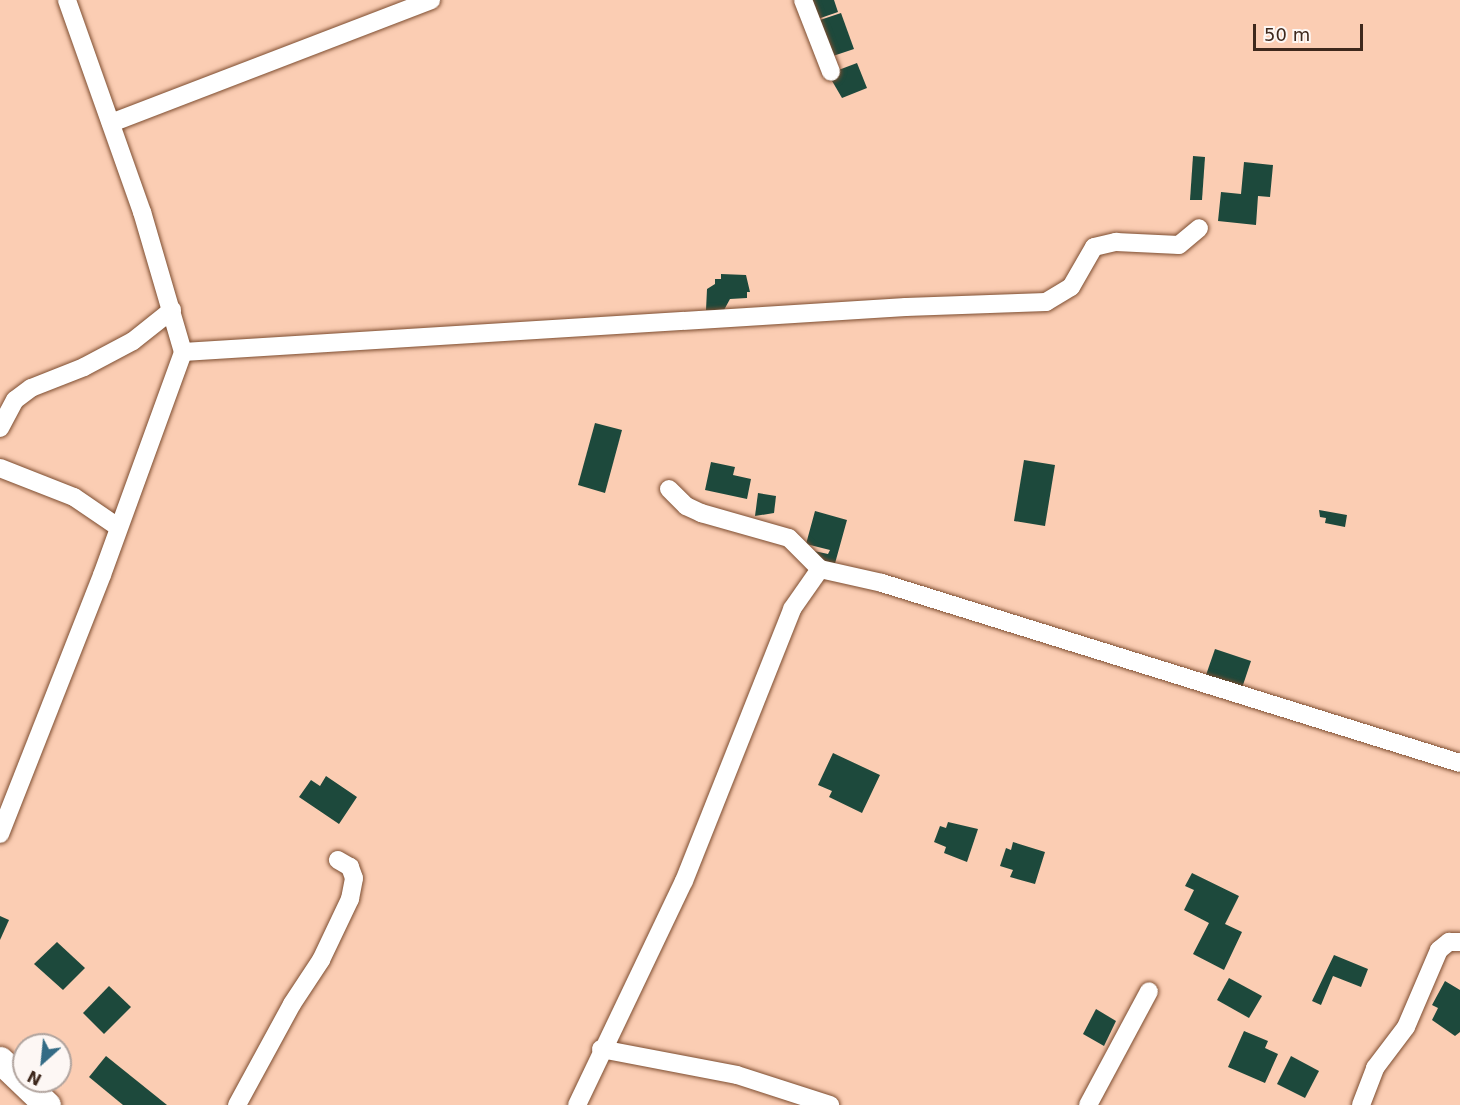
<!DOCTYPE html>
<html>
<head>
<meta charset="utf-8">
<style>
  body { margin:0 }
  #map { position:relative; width:1460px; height:1105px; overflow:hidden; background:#fbcdb3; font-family:"DejaVu Sans",sans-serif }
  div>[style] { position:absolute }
  .building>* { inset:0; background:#1d493c }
  .roads { filter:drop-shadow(0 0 2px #7d4d30) drop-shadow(0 0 2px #7d4d30) }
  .minor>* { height:18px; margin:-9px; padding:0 9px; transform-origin:9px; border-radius:9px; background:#fff }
  .primary>* { height:27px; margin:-13.5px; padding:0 13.5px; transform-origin:13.5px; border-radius:13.5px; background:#fff }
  span { translate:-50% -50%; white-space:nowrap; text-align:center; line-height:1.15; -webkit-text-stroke:6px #fdf7f4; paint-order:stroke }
  .north { position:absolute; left:12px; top:1033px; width:60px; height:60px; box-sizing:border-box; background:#fdf7f4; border:2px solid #b1a49e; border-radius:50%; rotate:207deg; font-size:16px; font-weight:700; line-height:24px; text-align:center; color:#3e281c }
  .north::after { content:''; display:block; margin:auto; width:21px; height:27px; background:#336b85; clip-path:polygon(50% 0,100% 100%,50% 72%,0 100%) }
  .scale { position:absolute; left:1253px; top:24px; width:110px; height:27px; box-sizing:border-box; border:3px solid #3e281c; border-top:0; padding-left:8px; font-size:18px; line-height:21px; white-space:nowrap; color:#3e281c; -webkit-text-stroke:4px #fdf7f4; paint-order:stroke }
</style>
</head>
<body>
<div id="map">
  <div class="building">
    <i style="clip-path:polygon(804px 0,834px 0,838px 12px,812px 21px)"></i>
    <i style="clip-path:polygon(841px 13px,854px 49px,827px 58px,814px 22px)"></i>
    <i style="clip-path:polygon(857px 63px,867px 88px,842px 98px,828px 74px)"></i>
    <i style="clip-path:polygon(1193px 156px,1205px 157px,1202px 200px,1190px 200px)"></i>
    <i style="clip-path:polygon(1244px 162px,1273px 165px,1270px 197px,1258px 196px,1256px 225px,1218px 221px,1221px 192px,1241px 194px)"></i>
    <i style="clip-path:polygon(721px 274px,746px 275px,750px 292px,747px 292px,747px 298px,730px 299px,724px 310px,706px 310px,707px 289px,715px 284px,715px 279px,721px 279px)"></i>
    <i style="clip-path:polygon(595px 423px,622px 430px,605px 493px,578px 485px)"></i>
    <i style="clip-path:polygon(1024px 460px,1055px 465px,1045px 526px,1014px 521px)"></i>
    <i style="clip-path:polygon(711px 462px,735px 467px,733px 475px,751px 479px,747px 499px,705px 490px)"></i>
    <i style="clip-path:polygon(758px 493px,776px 496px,774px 513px,755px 516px)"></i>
    <i style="clip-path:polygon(1319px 510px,1347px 515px,1345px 527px,1325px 523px,1326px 518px,1320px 517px)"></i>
    <i style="clip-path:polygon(815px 511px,847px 520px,834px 567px,812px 561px,814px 551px,828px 554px,830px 550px,806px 544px)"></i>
    <i style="clip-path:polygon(1215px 649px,1251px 661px,1242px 688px,1206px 675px)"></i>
    <i style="clip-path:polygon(833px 753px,880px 775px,862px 813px,829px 797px,832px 791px,818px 785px)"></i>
    <i style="clip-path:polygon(326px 776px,357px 797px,339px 824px,299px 797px,311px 780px,320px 786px)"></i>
    <i style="clip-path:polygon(948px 822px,978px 829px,967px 862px,944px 853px,946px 847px,934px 842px,940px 826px,946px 828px)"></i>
    <i style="clip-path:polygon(1013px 842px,1045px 852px,1035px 884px,1010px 877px,1013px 870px,1000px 866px,1006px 848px,1011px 850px)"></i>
    <i style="clip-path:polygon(1192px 873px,1239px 896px,1225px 924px,1242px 932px,1224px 970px,1193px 954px,1209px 923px,1184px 910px,1194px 890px,1185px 886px)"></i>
    <i style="clip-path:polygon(0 916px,9px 920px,0 940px)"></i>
    <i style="clip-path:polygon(57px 942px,85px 968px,63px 990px,34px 964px)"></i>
    <i style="clip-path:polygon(1334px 955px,1368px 969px,1361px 987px,1333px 976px,1321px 1005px,1312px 1001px)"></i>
    <i style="clip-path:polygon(1229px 978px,1262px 996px,1249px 1018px,1217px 1000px)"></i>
    <i style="clip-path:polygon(1445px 981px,1460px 990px,1460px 1032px,1455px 1036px,1432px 1020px,1438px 1008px,1432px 1005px)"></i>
    <i style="clip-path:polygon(109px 986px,131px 1007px,104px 1034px,83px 1013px)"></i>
    <i style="clip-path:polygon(1096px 1009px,1116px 1021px,1104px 1046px,1083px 1034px)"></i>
    <i style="clip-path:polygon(1244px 1031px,1268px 1041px,1265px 1048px,1278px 1054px,1265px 1083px,1228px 1067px)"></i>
    <i style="clip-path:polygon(106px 1056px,167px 1105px,123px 1105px,89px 1077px)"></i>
    <i style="clip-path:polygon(1291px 1056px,1319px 1071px,1305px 1098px,1277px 1084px)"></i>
  </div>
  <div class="roads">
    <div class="minor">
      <i style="left:803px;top:0;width:77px;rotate:68.7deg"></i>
      <i style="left:111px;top:123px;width:343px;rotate:-21deg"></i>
      <i style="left:183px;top:352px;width:724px;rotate:-3.56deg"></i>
      <i style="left:906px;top:307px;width:140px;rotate:-2deg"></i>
      <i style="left:1046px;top:302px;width:29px;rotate:-31deg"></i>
      <i style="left:1071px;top:287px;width:46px;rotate:-60.1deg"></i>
      <i style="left:1094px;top:247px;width:23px;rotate:-13deg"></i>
      <i style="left:1116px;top:242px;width:63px;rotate:2.7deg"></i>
      <i style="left:1179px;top:245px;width:26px;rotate:-40deg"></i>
      <i style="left:0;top:428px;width:32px;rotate:-62deg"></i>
      <i style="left:15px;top:400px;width:20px;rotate:-37deg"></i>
      <i style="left:31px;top:388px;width:57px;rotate:-21.6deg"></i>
      <i style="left:84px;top:367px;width:55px;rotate:-28deg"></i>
      <i style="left:133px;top:341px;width:50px;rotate:-38.5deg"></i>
      <i style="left:0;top:468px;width:79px;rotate:21.4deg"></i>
      <i style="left:74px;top:497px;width:53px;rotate:34.3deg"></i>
      <i style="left:669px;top:489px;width:24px;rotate:45deg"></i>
      <i style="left:686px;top:506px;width:17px;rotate:25deg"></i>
      <i style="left:701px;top:513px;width:91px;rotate:15.9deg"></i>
      <i style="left:789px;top:538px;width:44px;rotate:45deg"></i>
      <i style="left:820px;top:569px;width:64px;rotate:12.7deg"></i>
      <i style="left:882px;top:583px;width:605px;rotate:17.3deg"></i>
      <i style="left:0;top:834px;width:278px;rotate:-68.5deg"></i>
      <i style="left:102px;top:575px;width:237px;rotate:-70deg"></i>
      <i style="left:183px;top:352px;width:146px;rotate:-106.3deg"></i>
      <i style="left:142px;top:212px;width:225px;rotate:-109.5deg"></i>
      <i style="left:601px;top:1049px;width:138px;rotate:10.8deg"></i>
      <i style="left:737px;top:1075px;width:98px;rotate:17.9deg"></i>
      <i style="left:237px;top:1105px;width:115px;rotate:-61.4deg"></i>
      <i style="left:292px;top:1004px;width:53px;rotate:-56.6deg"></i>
      <i style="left:321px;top:960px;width:68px;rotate:-64.6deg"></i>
      <i style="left:350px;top:899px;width:21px;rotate:-79deg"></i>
      <i style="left:354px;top:878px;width:12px;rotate:-110deg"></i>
      <i style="left:350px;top:867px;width:14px;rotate:-150deg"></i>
      <i style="left:577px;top:1105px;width:248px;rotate:-64.5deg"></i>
      <i style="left:684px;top:881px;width:293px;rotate:-68.3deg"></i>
      <i style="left:792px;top:609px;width:49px;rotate:-55deg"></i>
      <i style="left:1088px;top:1105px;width:129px;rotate:-61.8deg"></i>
      <i style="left:1361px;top:1105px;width:40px;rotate:-69deg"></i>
      <i style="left:1375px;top:1068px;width:51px;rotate:-52.9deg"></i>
      <i style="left:1406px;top:1027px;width:84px;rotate:-66.8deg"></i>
      <i style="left:1439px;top:950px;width:13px;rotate:-39deg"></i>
      <i style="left:1449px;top:942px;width:11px"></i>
    </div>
    <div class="primary">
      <i style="left:0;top:1060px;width:65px;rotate:43.8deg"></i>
    </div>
  </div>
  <div class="north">N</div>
  <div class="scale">50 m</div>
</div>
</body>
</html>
